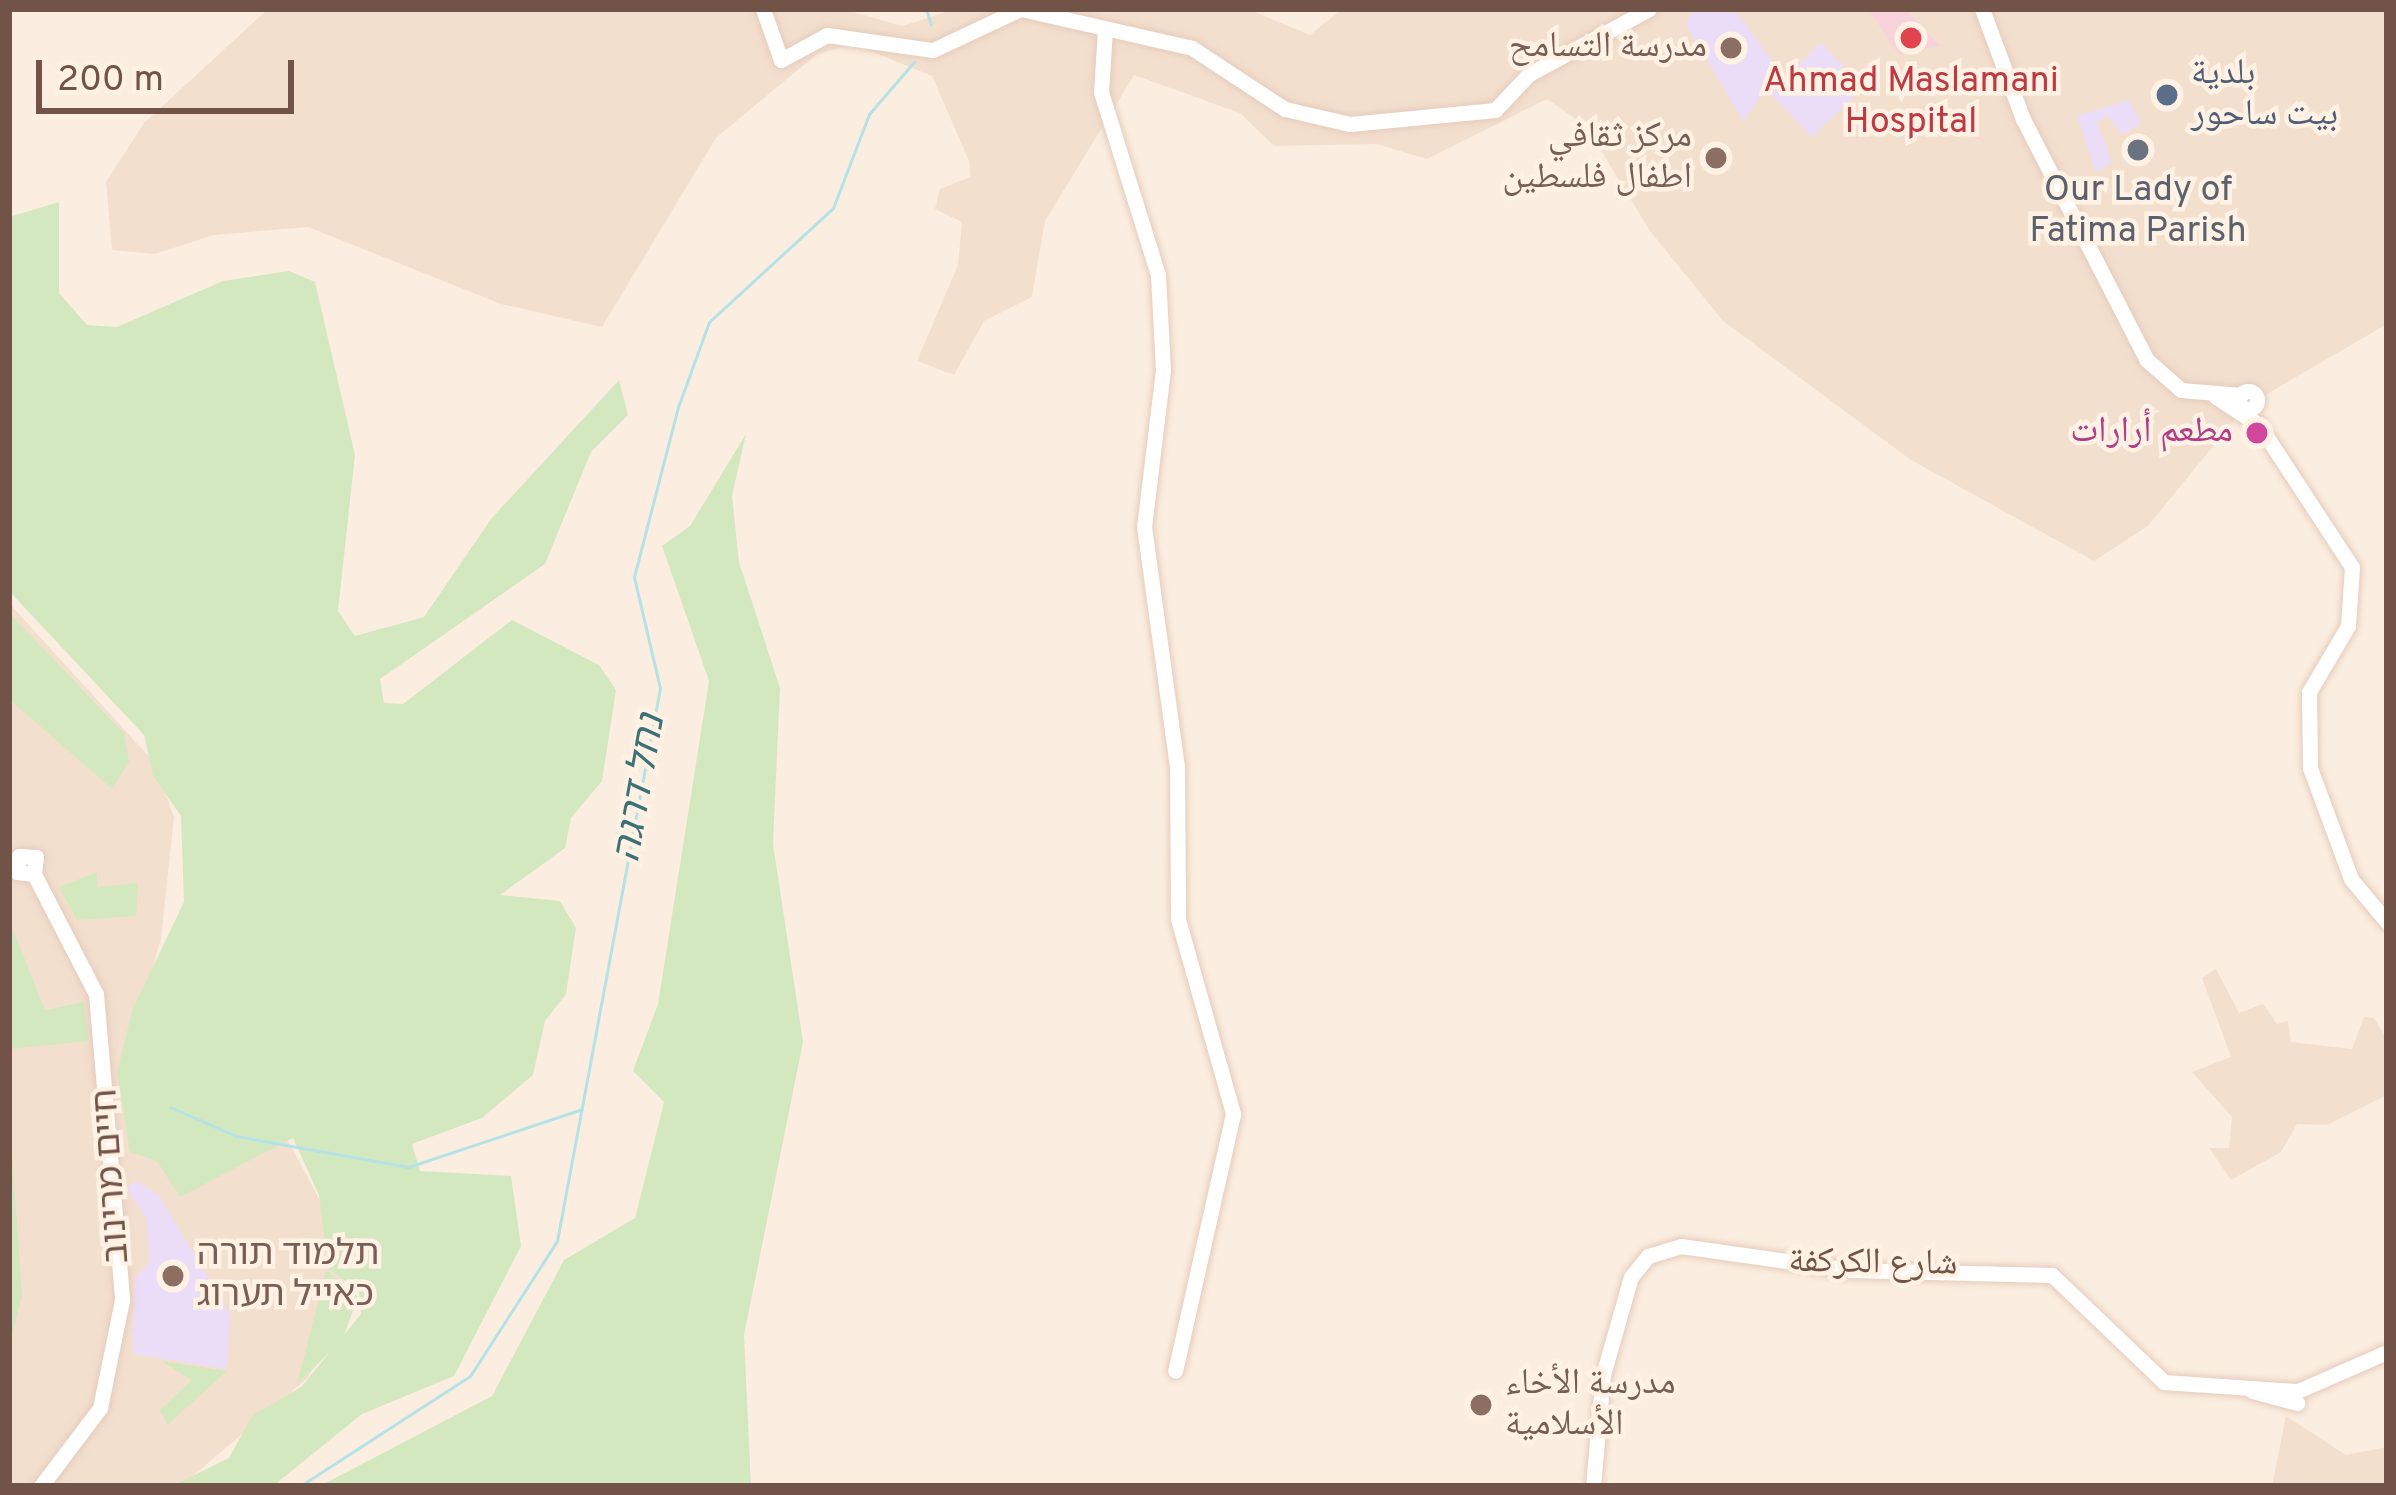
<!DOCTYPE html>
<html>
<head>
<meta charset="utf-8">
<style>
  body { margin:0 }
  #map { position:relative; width:2396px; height:1495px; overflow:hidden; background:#fbeee0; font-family:Overpass,"Noto Naskh Arabic","Noto Sans Hebrew",sans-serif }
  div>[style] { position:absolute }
  .residential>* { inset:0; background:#f3dfce }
  .education>* { inset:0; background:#ebddf7 }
  .medical>* { inset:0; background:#f9d3db }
  .green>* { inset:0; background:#d4e8bf }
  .stream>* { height:3px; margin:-1.5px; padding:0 1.5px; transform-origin:1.5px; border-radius:1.5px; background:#b5e2e4 }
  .roads { filter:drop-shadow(0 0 3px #e6ccbc) drop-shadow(0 0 3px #e6ccbc) }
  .secondary>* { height:15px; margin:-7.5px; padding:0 7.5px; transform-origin:7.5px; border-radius:7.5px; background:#fff }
  .secondary>.ring { margin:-7.5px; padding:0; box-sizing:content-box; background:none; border:15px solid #fff; border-radius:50% }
  .dots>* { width:33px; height:33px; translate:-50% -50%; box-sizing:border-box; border:6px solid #fff2e5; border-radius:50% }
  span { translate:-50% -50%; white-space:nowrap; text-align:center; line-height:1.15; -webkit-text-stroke:9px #fff2e5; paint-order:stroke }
  .education-label { font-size:36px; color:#785e54 }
  .right { translate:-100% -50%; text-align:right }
  .left { translate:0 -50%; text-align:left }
  .service-label { font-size:36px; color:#4e5e75 }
  .health-label { font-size:36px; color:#be3a42 }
  .worship-label { font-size:36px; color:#5b616d }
  .hotel-label { font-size:36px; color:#b23c85 }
  .street-label { font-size:36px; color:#715348 }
  .water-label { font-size:39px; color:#3c7277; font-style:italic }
  .frame { position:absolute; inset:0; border:12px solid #715348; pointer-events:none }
  .scale { position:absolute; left:36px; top:60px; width:258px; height:54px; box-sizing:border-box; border:6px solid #715348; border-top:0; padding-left:15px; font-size:36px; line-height:42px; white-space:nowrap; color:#715348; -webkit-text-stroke:9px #fff2e5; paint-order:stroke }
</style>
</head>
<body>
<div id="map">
  <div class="residential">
    <i style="clip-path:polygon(268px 9px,842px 9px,903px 26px,955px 9px,1248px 9px,1310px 35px,1342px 9px,2387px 9px,2387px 324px,2245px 407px,2148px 526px,2094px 561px,1911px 460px,1723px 321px,1650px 231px,1586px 126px,1547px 99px,1427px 159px,1376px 144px,1274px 146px,1240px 113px,1134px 75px,1045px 221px,1032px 297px,984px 321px,954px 375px,917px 361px,958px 265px,962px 222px,935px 209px,940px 189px,970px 177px,969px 161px,932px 76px,853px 44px,817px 54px,716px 138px,602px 327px,501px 304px,308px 227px,214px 235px,155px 254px,112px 250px,106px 182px,144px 123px)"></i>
    <i style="clip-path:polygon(9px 603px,153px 761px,174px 817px,161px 939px,130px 1044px,289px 1142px,336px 1231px,346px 1302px,308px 1378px,181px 1486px,9px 1486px)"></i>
    <i style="clip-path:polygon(2216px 969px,2239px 1013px,2263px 1004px,2277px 1024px,2288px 1021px,2291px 1042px,2352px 1049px,2364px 1017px,2374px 1018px,2387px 1039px,2387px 1095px,2327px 1125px,2297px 1124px,2281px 1152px,2231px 1180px,2209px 1148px,2229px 1148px,2232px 1117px,2192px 1072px,2231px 1057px,2202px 978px)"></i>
    <i style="clip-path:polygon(2286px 1416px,2346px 1455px,2387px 1447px,2387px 1486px,2272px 1486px)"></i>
  </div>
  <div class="education">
    <i style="clip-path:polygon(1693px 10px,1737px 13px,1780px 71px,1743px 121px,1686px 25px)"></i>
    <i style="clip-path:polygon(1821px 43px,1864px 87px,1812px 137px,1770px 93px)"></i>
    <i style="clip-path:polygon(2129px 100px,2141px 124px,2121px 135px,2108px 116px,2097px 122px,2112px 162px,2096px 173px,2077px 116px)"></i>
    <i style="clip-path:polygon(138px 1181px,159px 1196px,231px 1315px,227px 1369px,133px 1354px,134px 1280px,150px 1262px,146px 1218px,126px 1187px)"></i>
  </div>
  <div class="medical">
    <i style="clip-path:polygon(1868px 9px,1906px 9px,1940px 46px,1899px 55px)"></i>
  </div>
  <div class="green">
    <i style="clip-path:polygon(59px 202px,59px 293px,87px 325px,117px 327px,223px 281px,289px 271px,315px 282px,355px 455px,338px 611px,355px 636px,424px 617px,491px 519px,619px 380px,628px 415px,591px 452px,545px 564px,380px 679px,384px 703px,403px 704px,512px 620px,599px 665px,616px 690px,602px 781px,571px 818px,565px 848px,500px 895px,560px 901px,576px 928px,566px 994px,545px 1021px,533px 1075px,482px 1118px,412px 1144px,420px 1171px,511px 1176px,521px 1246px,454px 1376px,362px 1414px,273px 1486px,172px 1486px,229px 1458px,252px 1416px,301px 1387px,330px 1352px,297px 1384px,326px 1270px,358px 1297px,344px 1335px,361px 1314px,359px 1291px,328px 1268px,319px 1195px,293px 1138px,180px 1197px,157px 1161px,130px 1152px,117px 1072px,133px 1008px,184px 902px,181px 816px,153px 776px,144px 735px,9px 591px,9px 217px)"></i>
    <i style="clip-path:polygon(746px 434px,732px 496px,739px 562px,780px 688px,773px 844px,803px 1042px,744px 1335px,751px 1486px,320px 1486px,492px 1396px,564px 1260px,635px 1218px,664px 1102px,633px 1071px,658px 1004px,709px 681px,662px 546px,690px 526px)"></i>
    <i style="clip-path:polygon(9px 613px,124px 733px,129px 762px,112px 789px,9px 699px)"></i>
    <i style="clip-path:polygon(97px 872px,98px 887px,138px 883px,136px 916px,77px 920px,59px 887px)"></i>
    <i style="clip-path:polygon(9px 919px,45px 1010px,84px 1002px,89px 1041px,9px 1049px)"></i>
    <i style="clip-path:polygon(9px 1109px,22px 1296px,9px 1346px)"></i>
    <i style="clip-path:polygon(161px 1361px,227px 1371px,167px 1425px,160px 1410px,192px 1380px)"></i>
  </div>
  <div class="stream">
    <i style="left:926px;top:9px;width:16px;rotate:72deg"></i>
    <i style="left:170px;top:1107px;width:72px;rotate:23.7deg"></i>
    <i style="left:236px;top:1136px;width:175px;rotate:10.2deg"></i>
    <i style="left:408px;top:1167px;width:183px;rotate:-18.4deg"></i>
    <i style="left:300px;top:1486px;width:202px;rotate:-32.9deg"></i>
    <i style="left:470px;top:1376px;width:161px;rotate:-57.2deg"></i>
    <i style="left:557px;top:1241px;width:563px;rotate:-79.45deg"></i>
    <i style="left:660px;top:688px;width:114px;rotate:-103.2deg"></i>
    <i style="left:634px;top:577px;width:176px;rotate:-75.5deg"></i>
    <i style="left:678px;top:407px;width:90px;rotate:-70deg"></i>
    <i style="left:709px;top:322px;width:168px;rotate:-42.6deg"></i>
    <i style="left:833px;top:208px;width:101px;rotate:-69deg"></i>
    <i style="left:869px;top:114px;width:69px;rotate:-49.1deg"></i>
  </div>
  <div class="roads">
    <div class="secondary">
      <i style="left:763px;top:9px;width:54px;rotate:70.6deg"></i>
      <i style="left:781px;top:60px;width:52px;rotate:-28.5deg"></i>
      <i style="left:827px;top:35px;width:107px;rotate:8.1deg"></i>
      <i style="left:933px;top:50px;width:96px;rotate:-25.2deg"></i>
      <i style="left:1021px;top:9px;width:175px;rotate:12.8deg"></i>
      <i style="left:1192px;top:48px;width:111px;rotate:33.3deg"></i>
      <i style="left:1285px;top:109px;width:67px;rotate:13deg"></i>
      <i style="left:1350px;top:124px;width:146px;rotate:-5.5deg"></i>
      <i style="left:1495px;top:110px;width:50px;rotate:-46.6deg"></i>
      <i style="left:1529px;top:74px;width:136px;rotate:-28.4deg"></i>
      <i style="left:1982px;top:9px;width:117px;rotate:69.6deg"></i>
      <i style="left:2023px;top:119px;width:271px;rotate:62.8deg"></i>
      <i style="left:2147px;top:360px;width:45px;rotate:41.4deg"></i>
      <i style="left:2181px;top:390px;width:60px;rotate:4.8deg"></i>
      <i style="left:1105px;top:29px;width:63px;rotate:93.6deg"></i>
      <i style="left:1101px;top:92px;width:192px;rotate:72.7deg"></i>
      <i style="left:1158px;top:275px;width:95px;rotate:87deg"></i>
      <i style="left:1163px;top:370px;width:157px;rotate:96.9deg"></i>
      <i style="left:1144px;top:526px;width:242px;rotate:82.2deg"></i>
      <i style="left:1177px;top:766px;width:153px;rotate:89.6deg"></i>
      <i style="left:1178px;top:919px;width:203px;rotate:74.2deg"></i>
      <i style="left:1233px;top:1114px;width:263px;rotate:102.7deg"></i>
      <i class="ring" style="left:2239px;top:391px;width:3px;height:3px"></i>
      <i style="left:2216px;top:397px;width:51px;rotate:33.1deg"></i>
      <i style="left:2259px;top:425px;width:170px;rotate:56.8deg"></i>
      <i style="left:2352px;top:567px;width:59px;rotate:93.9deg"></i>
      <i style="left:2348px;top:626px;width:77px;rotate:120.6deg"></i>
      <i style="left:2309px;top:692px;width:76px;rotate:89.2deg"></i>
      <i style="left:2310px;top:768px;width:118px;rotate:69.7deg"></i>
      <i style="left:2351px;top:879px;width:56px;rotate:50.1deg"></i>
      <i style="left:19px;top:856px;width:16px;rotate:97deg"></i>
      <i style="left:17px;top:872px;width:17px;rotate:7deg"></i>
      <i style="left:19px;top:856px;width:17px;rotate:3deg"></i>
      <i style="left:36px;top:857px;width:17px;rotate:97deg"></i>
      <i style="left:34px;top:874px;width:135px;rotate:62.7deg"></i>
      <i style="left:96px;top:994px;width:307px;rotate:85.1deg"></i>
      <i style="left:122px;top:1300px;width:110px;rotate:101.5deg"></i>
      <i style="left:100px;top:1408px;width:98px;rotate:127.1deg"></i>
      <i style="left:2300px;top:1390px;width:95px;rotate:-23.6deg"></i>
      <i style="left:2252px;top:1391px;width:47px;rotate:14.9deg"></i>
      <i style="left:1593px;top:1486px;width:111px;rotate:-84.9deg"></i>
      <i style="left:1603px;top:1375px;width:102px;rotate:-74.1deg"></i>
      <i style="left:1631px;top:1277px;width:27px;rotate:-51deg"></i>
      <i style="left:1648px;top:1256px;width:34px;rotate:-17deg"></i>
      <i style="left:1681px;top:1246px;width:170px;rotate:8.1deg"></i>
      <i style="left:1849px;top:1270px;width:203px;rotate:1.4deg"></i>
      <i style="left:2052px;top:1275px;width:155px;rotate:43.7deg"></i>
      <i style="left:2164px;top:1382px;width:131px;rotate:3.9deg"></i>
    </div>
  </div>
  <div class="dots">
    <i style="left:1911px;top:38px;background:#e0444e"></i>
    <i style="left:1731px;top:48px;background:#8d6e63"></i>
    <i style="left:2167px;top:95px;background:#5c6f8a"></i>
    <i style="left:2138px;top:150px;background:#6b7280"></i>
    <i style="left:1716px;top:158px;background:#8d6e63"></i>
    <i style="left:2257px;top:433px;background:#d1479c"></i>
    <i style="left:173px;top:1276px;background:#8d6e63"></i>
    <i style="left:1481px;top:1405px;background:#8d6e63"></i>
  </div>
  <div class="education-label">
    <span class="right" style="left:1707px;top:48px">مدرسة التسامح</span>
    <span class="right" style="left:1692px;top:158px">مركز ثقافي<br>اطفال فلسطين</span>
    <span class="left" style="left:197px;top:1276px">תלמוד תורה<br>כאייל תערוג</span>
    <span class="left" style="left:1505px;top:1405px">مدرسة الأخاء<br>الأسلامية</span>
  </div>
  <div class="service-label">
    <span class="left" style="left:2191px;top:95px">بلدية<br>بيت ساحور</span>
  </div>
  <div class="health-label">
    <span style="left:1911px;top:103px">Ahmad Maslamani<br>Hospital</span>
  </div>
  <div class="worship-label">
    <span style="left:2138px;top:212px">Our Lady of<br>Fatima Parish</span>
  </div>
  <div class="hotel-label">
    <span class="right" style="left:2233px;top:433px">مطعم أرارات</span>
  </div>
  <div class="street-label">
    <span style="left:113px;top:1176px;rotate:-94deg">חיים מרינוב</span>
    <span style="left:1873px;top:1264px;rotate:1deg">شارع الكركفة</span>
  </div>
  <div class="water-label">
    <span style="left:642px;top:789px;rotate:-80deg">נחל דרגה</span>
  </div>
  <div class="frame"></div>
  <div class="scale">200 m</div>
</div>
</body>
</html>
